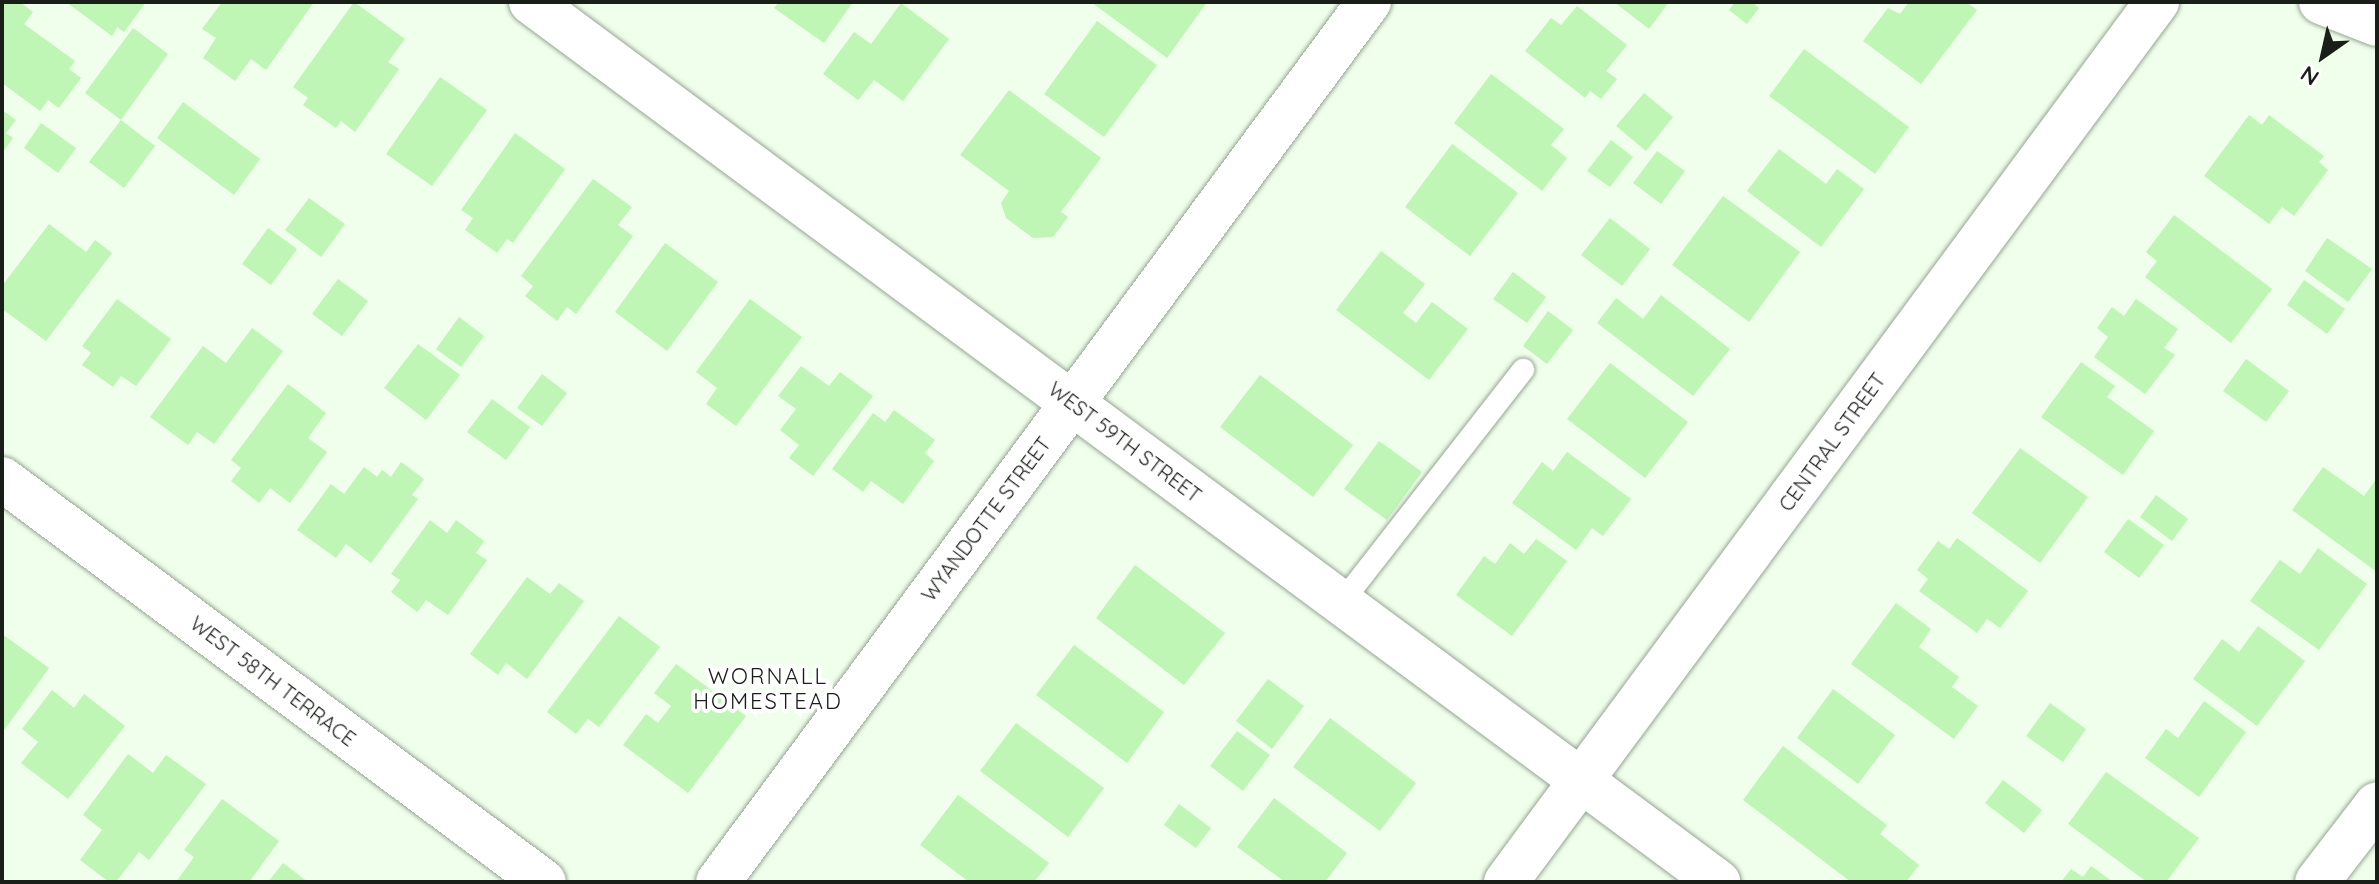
<!DOCTYPE html>
<html>
<head>
<meta charset="utf-8">
<style>
  body { margin:0 }
  #map { position:relative; width:2379px; height:884px; overflow:hidden; background:#f0ffec; font-family:Quicksand,sans-serif }
  div>[style] { position:absolute }
  .building>* { inset:0; background:#bff5b5 }
  .roads { filter:drop-shadow(0 0 2px #96a594) drop-shadow(0 0 2px #96a594) }
  .lane>* { height:22px; margin:-11px; padding:0 11px; transform-origin:11px; border-radius:11px; background:#fff }
  .street>* { height:44px; margin:-22px; padding:0 22px; transform-origin:22px; border-radius:22px; background:#fff }
  .secondary>* { height:44px; margin:-22px; padding:0 22px; transform-origin:22px; border-radius:22px; background:#fff }
  span { translate:-50% -50%; white-space:nowrap; text-align:center; line-height:1.15; -webkit-text-stroke:8px #fff; paint-order:stroke }
  .street-label { font-size:20px; color:#191e18 }
  .neighbourhood-label { font-size:22px; color:#191e18; letter-spacing:2px }
  .frame { position:absolute; inset:0; border:4px solid #191e18; pointer-events:none }
  .north { position:absolute; left:2283px; top:16px; width:80px; height:80px; -webkit-text-stroke:6px #fff; paint-order:stroke; rotate:214deg; font-size:22px; font-weight:700; line-height:32px; text-align:center; color:#191e18 }
  .north::after { content:''; display:block; margin:auto; width:28px; height:36px; background:#191e18; clip-path:polygon(50% 0,100% 100%,50% 72%,0 100%) }
</style>
</head>
<body>
<div id="map">
  <div class="building">
    <i style="clip-path:polygon(2px 2px,20px 2px,33px 12px,24px 24px,75px 61px,69px 69px,81px 78px,59px 108px,48px 100px,40px 111px,2px 83px)"></i>
    <i style="clip-path:polygon(66px 2px,146px 2px,124px 32px,117px 27px,112px 36px)"></i>
    <i style="clip-path:polygon(222px 2px,314px 2px,266px 70px,251px 59px,235px 81px,203px 58px,216px 38px,202px 29px)"></i>
    <i style="clip-path:polygon(354px 2px,405px 39px,388px 62px,399px 69px,355px 132px,341px 121px,336px 128px,303px 105px,308px 98px,293px 87px)"></i>
    <i style="clip-path:polygon(779px 2px,853px 2px,824px 43px,774px 8px)"></i>
    <i style="clip-path:polygon(1091px 2px,1207px 2px,1167px 58px)"></i>
    <i style="clip-path:polygon(1614px 2px,1669px 2px,1649px 29px)"></i>
    <i style="clip-path:polygon(1735px 2px,1752px 2px,1759px 8px,1747px 24px,1729px 10px)"></i>
    <i style="clip-path:polygon(1909px 2px,1966px 2px,1977px 10px,1921px 84px,1863px 41px,1888px 8px,1900px 14px)"></i>
    <i style="clip-path:polygon(901px 3px,949px 39px,903px 101px,874px 80px,858px 100px,823px 74px,854px 32px,871px 44px)"></i>
    <i style="clip-path:polygon(1577px 6px,1627px 45px,1606px 71px,1617px 79px,1601px 99px,1590px 91px,1585px 98px,1525px 51px,1551px 18px,1561px 25px)"></i>
    <i style="clip-path:polygon(1097px 21px,1157px 65px,1104px 137px,1044px 94px)"></i>
    <i style="clip-path:polygon(133px 28px,168px 54px,121px 120px,85px 93px)"></i>
    <i style="clip-path:polygon(1804px 49px,1909px 127px,1875px 174px,1769px 96px)"></i>
    <i style="clip-path:polygon(1491px 74px,1564px 129px,1551px 145px,1567px 158px,1542px 191px,1454px 123px)"></i>
    <i style="clip-path:polygon(440px 77px,487px 110px,432px 186px,386px 154px)"></i>
    <i style="clip-path:polygon(1009px 90px,1101px 158px,1061px 212px,1068px 217px,1053px 237px,1033px 238px,1006px 218px,1001px 203px,1009px 191px,960px 155px)"></i>
    <i style="clip-path:polygon(1644px 93px,1673px 117px,1646px 151px,1616px 126px)"></i>
    <i style="clip-path:polygon(183px 102px,260px 159px,234px 195px,157px 138px)"></i>
    <i style="clip-path:polygon(2px 110px,16px 120px,6px 133px,13px 138px,2px 153px)"></i>
    <i style="clip-path:polygon(2249px 115px,2262px 125px,2269px 115px,2324px 156px,2319px 162px,2328px 170px,2294px 216px,2282px 207px,2269px 224px,2204px 176px)"></i>
    <i style="clip-path:polygon(121px 120px,155px 146px,124px 188px,89px 162px)"></i>
    <i style="clip-path:polygon(41px 123px,76px 148px,58px 173px,24px 148px)"></i>
    <i style="clip-path:polygon(515px 133px,565px 169px,513px 243px,507px 239px,497px 253px,465px 230px,473px 218px,461px 210px)"></i>
    <i style="clip-path:polygon(1611px 140px,1633px 157px,1610px 187px,1587px 171px)"></i>
    <i style="clip-path:polygon(1452px 144px,1518px 193px,1470px 256px,1405px 207px)"></i>
    <i style="clip-path:polygon(1779px 149px,1826px 184px,1837px 169px,1864px 189px,1821px 247px,1747px 191px)"></i>
    <i style="clip-path:polygon(1657px 151px,1685px 171px,1661px 204px,1633px 183px)"></i>
    <i style="clip-path:polygon(593px 179px,632px 207px,618px 225px,633px 236px,576px 314px,567px 307px,557px 321px,525px 296px,533px 286px,521px 276px)"></i>
    <i style="clip-path:polygon(1723px 196px,1800px 252px,1749px 322px,1672px 265px)"></i>
    <i style="clip-path:polygon(309px 198px,345px 224px,321px 257px,285px 230px)"></i>
    <i style="clip-path:polygon(2174px 215px,2272px 289px,2231px 343px,2145px 277px,2157px 261px,2146px 252px)"></i>
    <i style="clip-path:polygon(1610px 218px,1650px 249px,1622px 286px,1581px 255px)"></i>
    <i style="clip-path:polygon(49px 224px,86px 252px,95px 240px,112px 253px,46px 341px,2px 309px,2px 286px)"></i>
    <i style="clip-path:polygon(268px 228px,297px 249px,271px 285px,242px 264px)"></i>
    <i style="clip-path:polygon(2327px 238px,2372px 269px,2348px 302px,2305px 271px)"></i>
    <i style="clip-path:polygon(665px 243px,718px 282px,667px 351px,615px 312px)"></i>
    <i style="clip-path:polygon(1381px 251px,1425px 284px,1403px 313px,1416px 323px,1432px 302px,1468px 329px,1429px 380px,1336px 310px)"></i>
    <i style="clip-path:polygon(1513px 272px,1546px 297px,1527px 323px,1493px 299px)"></i>
    <i style="clip-path:polygon(338px 279px,368px 301px,342px 336px,312px 314px)"></i>
    <i style="clip-path:polygon(2304px 280px,2345px 309px,2327px 334px,2287px 305px)"></i>
    <i style="clip-path:polygon(1661px 295px,1730px 349px,1693px 396px,1597px 323px,1616px 298px,1643px 319px)"></i>
    <i style="clip-path:polygon(117px 299px,171px 339px,136px 386px,121px 376px,113px 387px,82px 365px,91px 353px,82px 346px)"></i>
    <i style="clip-path:polygon(750px 299px,802px 337px,736px 426px,706px 404px,717px 388px,696px 372px)"></i>
    <i style="clip-path:polygon(2136px 299px,2178px 329px,2164px 348px,2175px 355px,2145px 394px,2094px 357px,2108px 337px,2097px 328px,2112px 307px,2124px 316px)"></i>
    <i style="clip-path:polygon(1548px 311px,1573px 330px,1547px 364px,1523px 346px)"></i>
    <i style="clip-path:polygon(459px 317px,484px 336px,461px 367px,436px 349px)"></i>
    <i style="clip-path:polygon(252px 328px,283px 351px,214px 444px,197px 432px,188px 445px,150px 417px,203px 346px,226px 363px)"></i>
    <i style="clip-path:polygon(418px 344px,460px 375px,426px 420px,384px 388px)"></i>
    <i style="clip-path:polygon(2246px 359px,2289px 391px,2266px 422px,2223px 391px)"></i>
    <i style="clip-path:polygon(2081px 362px,2115px 386px,2107px 397px,2154px 431px,2123px 475px,2041px 417px)"></i>
    <i style="clip-path:polygon(1610px 363px,1688px 422px,1645px 478px,1567px 419px)"></i>
    <i style="clip-path:polygon(801px 366px,829px 386px,840px 372px,873px 396px,813px 476px,789px 458px,799px 445px,780px 430px,796px 409px,778px 396px)"></i>
    <i style="clip-path:polygon(542px 374px,567px 393px,542px 426px,517px 408px)"></i>
    <i style="clip-path:polygon(1260px 375px,1353px 445px,1313px 497px,1220px 427px)"></i>
    <i style="clip-path:polygon(288px 384px,326px 413px,308px 438px,327px 452px,290px 503px,270px 488px,259px 503px,231px 481px,241px 468px,231px 460px)"></i>
    <i style="clip-path:polygon(492px 399px,530px 427px,506px 460px,467px 432px)"></i>
    <i style="clip-path:polygon(894px 410px,935px 440px,925px 453px,934px 461px,903px 504px,871px 481px,863px 492px,832px 469px,873px 413px,885px 422px)"></i>
    <i style="clip-path:polygon(1379px 441px,1422px 472px,1387px 520px,1344px 489px)"></i>
    <i style="clip-path:polygon(2020px 448px,2088px 497px,2040px 563px,1972px 513px)"></i>
    <i style="clip-path:polygon(1567px 452px,1631px 499px,1603px 536px,1592px 528px,1576px 550px,1512px 503px,1542px 462px,1553px 471px)"></i>
    <i style="clip-path:polygon(401px 462px,424px 479px,412px 495px,418px 499px,371px 563px,346px 544px,336px 558px,297px 530px,331px 484px,344px 494px,364px 467px,377px 477px,382px 470px,391px 477px)"></i>
    <i style="clip-path:polygon(2323px 467px,2364px 496px,2377px 478px,2377px 572px,2292px 510px)"></i>
    <i style="clip-path:polygon(2156px 495px,2188px 519px,2172px 541px,2140px 517px)"></i>
    <i style="clip-path:polygon(2128px 519px,2164px 545px,2139px 578px,2104px 552px)"></i>
    <i style="clip-path:polygon(430px 520px,447px 533px,456px 520px,484px 541px,476px 553px,487px 560px,448px 615px,426px 600px,417px 612px,391px 592px,400px 580px,391px 574px)"></i>
    <i style="clip-path:polygon(1957px 538px,2028px 591px,2000px 628px,1987px 619px,1977px 633px,1919px 591px,1928px 579px,1917px 570px,1938px 541px,1949px 549px)"></i>
    <i style="clip-path:polygon(1536px 539px,1567px 561px,1512px 636px,1456px 595px,1484px 556px,1495px 564px,1510px 543px,1524px 554px)"></i>
    <i style="clip-path:polygon(2318px 548px,2367px 584px,2319px 650px,2250px 601px,2280px 560px,2300px 574px)"></i>
    <i style="clip-path:polygon(1135px 565px,1225px 633px,1184px 685px,1096px 618px)"></i>
    <i style="clip-path:polygon(527px 577px,550px 594px,559px 583px,584px 601px,527px 679px,506px 663px,498px 675px,470px 654px)"></i>
    <i style="clip-path:polygon(1896px 603px,1931px 629px,1919px 647px,1959px 677px,1952px 687px,1978px 706px,1954px 739px,1851px 664px)"></i>
    <i style="clip-path:polygon(619px 616px,660px 647px,599px 727px,588px 719px,576px 734px,547px 712px)"></i>
    <i style="clip-path:polygon(2258px 626px,2305px 661px,2257px 726px,2193px 679px,2222px 639px,2239px 652px)"></i>
    <i style="clip-path:polygon(2px 634px,49px 668px,2px 733px)"></i>
    <i style="clip-path:polygon(1074px 645px,1164px 712px,1127px 763px,1036px 695px)"></i>
    <i style="clip-path:polygon(676px 664px,746px 716px,688px 793px,623px 745px,646px 714px,658px 723px,671px 706px,654px 693px)"></i>
    <i style="clip-path:polygon(1268px 679px,1304px 706px,1272px 749px,1236px 721px)"></i>
    <i style="clip-path:polygon(1833px 689px,1895px 735px,1858px 784px,1797px 738px)"></i>
    <i style="clip-path:polygon(52px 690px,74px 708px,84px 694px,125px 726px,68px 799px,21px 763px,38px 742px,22px 729px)"></i>
    <i style="clip-path:polygon(2204px 701px,2246px 732px,2199px 797px,2145px 758px,2166px 729px,2178px 738px)"></i>
    <i style="clip-path:polygon(2050px 703px,2086px 729px,2063px 762px,2026px 736px)"></i>
    <i style="clip-path:polygon(1330px 718px,1416px 783px,1380px 831px,1293px 767px)"></i>
    <i style="clip-path:polygon(1016px 723px,1104px 788px,1068px 837px,980px 771px)"></i>
    <i style="clip-path:polygon(1237px 731px,1270px 755px,1243px 791px,1210px 766px)"></i>
    <i style="clip-path:polygon(1783px 746px,1887px 825px,1880px 834px,1919px 865px,1906px 882px,1851px 882px,1743px 800px)"></i>
    <i style="clip-path:polygon(128px 754px,153px 773px,166px 755px,206px 784px,149px 860px,139px 852px,116px 882px,109px 882px,80px 860px,102px 830px,83px 815px)"></i>
    <i style="clip-path:polygon(2106px 772px,2199px 838px,2166px 882px,2147px 882px,2068px 824px)"></i>
    <i style="clip-path:polygon(2003px 780px,2042px 810px,2024px 833px,1985px 803px)"></i>
    <i style="clip-path:polygon(958px 795px,1049px 863px,1034px 882px,969px 882px,920px 845px)"></i>
    <i style="clip-path:polygon(1274px 798px,1347px 853px,1325px 882px,1285px 882px,1237px 847px)"></i>
    <i style="clip-path:polygon(222px 799px,279px 841px,249px 882px,176px 882px,194px 857px,184px 850px)"></i>
    <i style="clip-path:polygon(1179px 804px,1211px 828px,1196px 848px,1164px 825px)"></i>
    <i style="clip-path:polygon(283px 863px,308px 882px,268px 882px)"></i>
    <i style="clip-path:polygon(2091px 866px,2113px 882px,2061px 882px,2071px 869px,2083px 877px)"></i>
  </div>
  <div class="roads">
    <div class="lane">
      <i style="left:1341px;top:603px;width:296px;rotate:-52deg"></i>
    </div>
    <div class="street">
      <i style="left:2321px;top:2px;width:60px;rotate:21.4deg"></i>
      <i style="left:2px;top:479px;width:675px;rotate:36.63deg"></i>
      <i style="left:718px;top:882px;width:1095px;rotate:-53.51deg"></i>
      <i style="left:1506px;top:882px;width:1095px;rotate:-53.51deg"></i>
    </div>
    <div class="secondary">
      <i style="left:531px;top:2px;width:1478px;rotate:36.55deg"></i>
      <i style="left:2317px;top:882px;width:98px;rotate:-52.4deg"></i>
    </div>
  </div>
  <div class="street-label">
    <span style="left:1125px;top:442px;rotate:37deg">WEST 59TH STREET</span>
    <span style="left:1832px;top:442px;rotate:-54deg">CENTRAL STREET</span>
    <span style="left:986px;top:519px;rotate:-53deg">WYANDOTTE STREET</span>
    <span style="left:273px;top:681px;rotate:37deg">WEST 58TH TERRACE</span>
  </div>
  <div class="neighbourhood-label">
    <span style="left:768px;top:689px">WORNALL<br>HOMESTEAD</span>
  </div>
  <div class="frame"></div>
  <div class="north">N</div>
</div>
</body>
</html>
